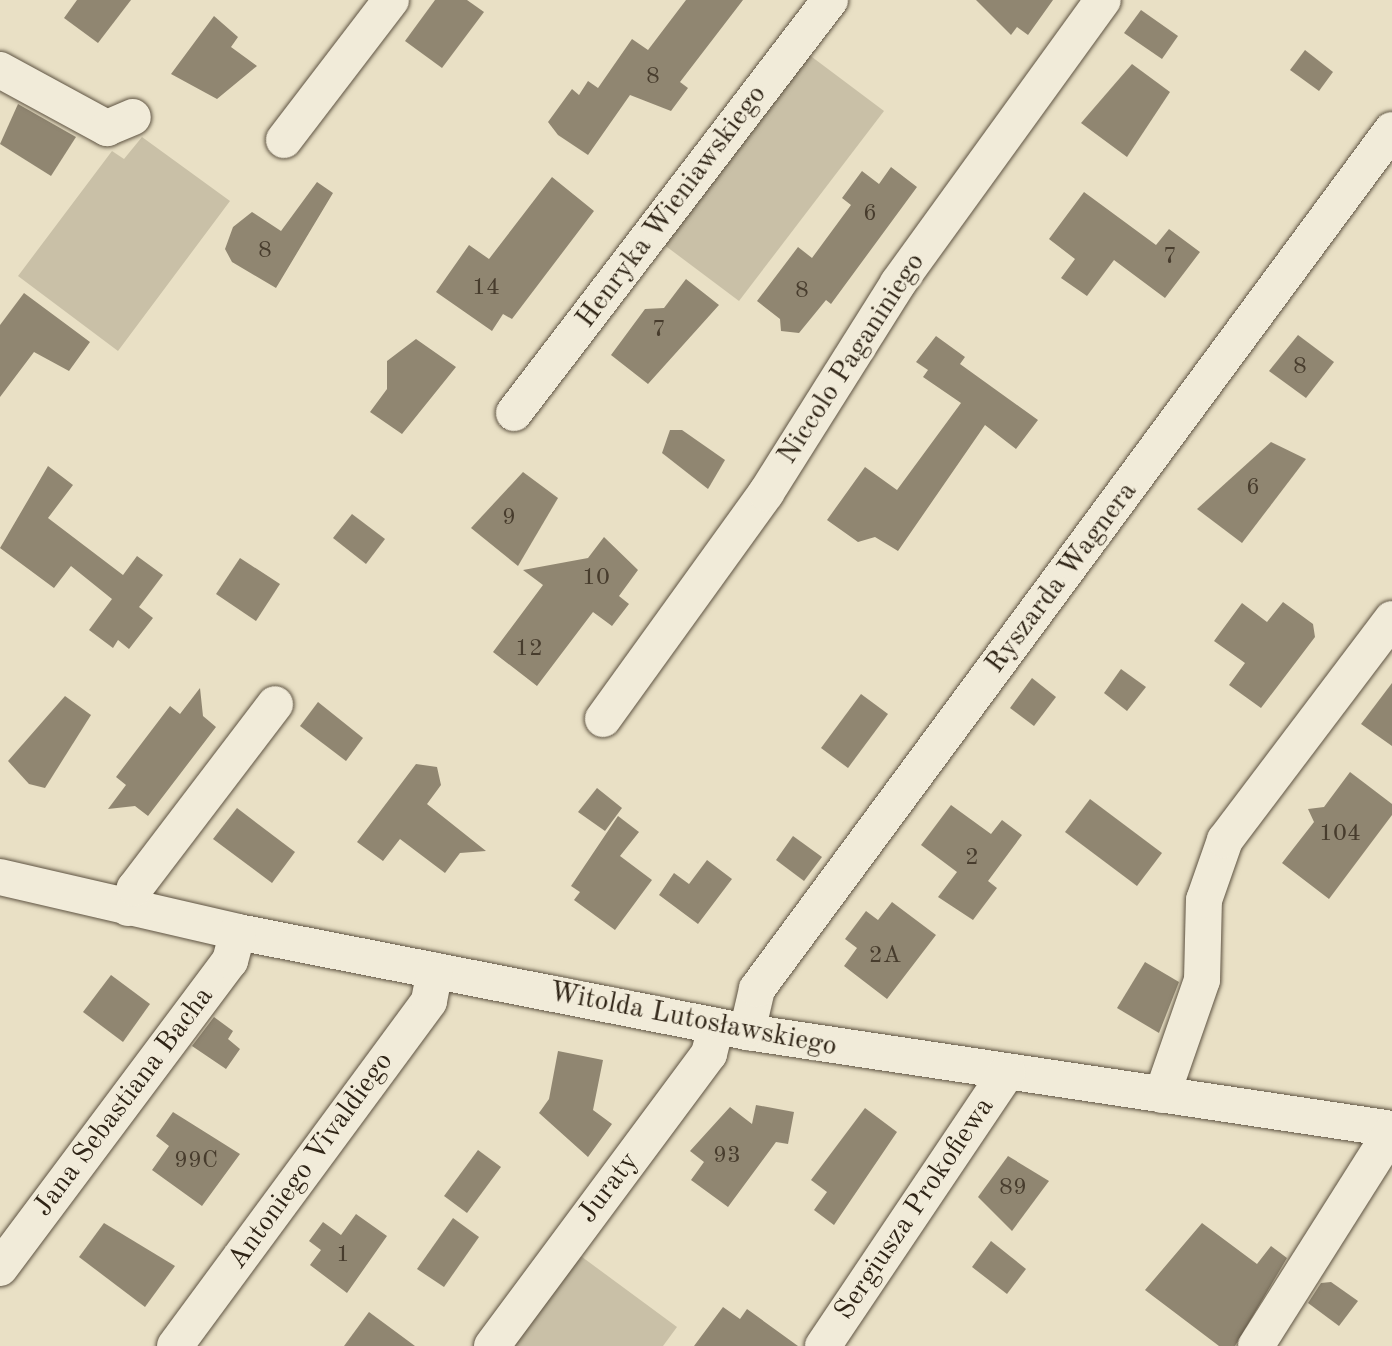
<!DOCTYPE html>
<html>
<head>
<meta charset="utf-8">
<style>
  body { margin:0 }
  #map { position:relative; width:1392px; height:1346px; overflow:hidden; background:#e9e0c5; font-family:"Old Standard TT",serif }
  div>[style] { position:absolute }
  .green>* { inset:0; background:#c9c0a7 }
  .building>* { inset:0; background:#908671 }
  .roads { filter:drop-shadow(0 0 2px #5e5342) drop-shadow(0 0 2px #5e5342) }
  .minor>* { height:36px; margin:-18px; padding:0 18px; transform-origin:18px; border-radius:18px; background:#f1ebd9 }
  span { translate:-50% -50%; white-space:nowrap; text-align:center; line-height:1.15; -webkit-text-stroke:7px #f1ebd9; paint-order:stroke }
  .number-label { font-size:24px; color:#473c2d }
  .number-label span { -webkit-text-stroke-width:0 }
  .street-label { font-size:28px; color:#2f2416 }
</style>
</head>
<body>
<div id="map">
  <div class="green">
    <i style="clip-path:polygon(808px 54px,884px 111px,739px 301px,663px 244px)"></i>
    <i style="clip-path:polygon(142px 137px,230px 201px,118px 351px,18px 276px,112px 151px,124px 159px)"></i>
    <i style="clip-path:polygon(578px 1254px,677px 1327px,663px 1346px,509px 1346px)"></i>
  </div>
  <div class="building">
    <i style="clip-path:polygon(77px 0,131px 0,98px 43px,64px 18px)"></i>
    <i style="clip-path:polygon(435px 0,467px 0,484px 12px,442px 68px,405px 41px)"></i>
    <i style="clip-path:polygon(686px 0,743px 0,680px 82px,688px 88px,671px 111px,630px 95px,588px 155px,558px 135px,548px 122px,572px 89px,579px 95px,588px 81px,598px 88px,632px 39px,648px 50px)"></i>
    <i style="clip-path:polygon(976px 0,1053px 0,1028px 35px,1017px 27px,1011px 35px)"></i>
    <i style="clip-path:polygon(1141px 10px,1178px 36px,1162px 59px,1124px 33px)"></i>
    <i style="clip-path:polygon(214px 16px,238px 37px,231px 47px,257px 66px,217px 99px,171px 74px)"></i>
    <i style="clip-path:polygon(1305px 50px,1333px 72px,1319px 91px,1290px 70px)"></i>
    <i style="clip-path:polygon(1132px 64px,1170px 92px,1127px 157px,1081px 123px)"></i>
    <i style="clip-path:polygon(18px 104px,76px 137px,51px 176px,0 144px)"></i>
    <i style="clip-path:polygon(891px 167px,917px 187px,831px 304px,826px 300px,799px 333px,781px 331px,780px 319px,757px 301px,798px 247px,812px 258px,851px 205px,842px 198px,862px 171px,879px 184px)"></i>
    <i style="clip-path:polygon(552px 177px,594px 211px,512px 319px,503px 314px,492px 331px,436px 292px,469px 245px,489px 259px)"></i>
    <i style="clip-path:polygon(317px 182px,333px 193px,276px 288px,232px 262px,225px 249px,233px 227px,252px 212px,281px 231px)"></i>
    <i style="clip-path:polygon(1084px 192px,1156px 245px,1169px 229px,1200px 252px,1165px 298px,1114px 260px,1087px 296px,1061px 278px,1075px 259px,1049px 239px)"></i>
    <i style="clip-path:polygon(686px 279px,719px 305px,648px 384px,611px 355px,645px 309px,664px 308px)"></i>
    <i style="clip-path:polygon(24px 293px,90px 342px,69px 371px,34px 352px,0 397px,0 325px)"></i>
    <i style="clip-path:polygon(1298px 335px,1334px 362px,1306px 398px,1269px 371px)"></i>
    <i style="clip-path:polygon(936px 336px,965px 357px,960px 364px,1038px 420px,1016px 449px,985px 425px,898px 551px,875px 537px,858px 542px,827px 520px,865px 467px,897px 490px,961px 403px,923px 377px,928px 370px,916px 362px)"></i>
    <i style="clip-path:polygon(416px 339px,456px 367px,402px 434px,370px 412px,387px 389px,387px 361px)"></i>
    <i style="clip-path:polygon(670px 430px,682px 430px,725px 460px,708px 489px,662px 453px)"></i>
    <i style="clip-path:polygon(1271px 442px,1306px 459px,1242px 543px,1197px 509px)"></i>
    <i style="clip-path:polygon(48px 466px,73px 485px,48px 518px,123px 575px,137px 556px,163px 575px,139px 607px,153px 618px,129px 649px,118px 640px,113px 648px,89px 630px,112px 599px,71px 566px,54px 588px,0 548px)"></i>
    <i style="clip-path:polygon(523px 472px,558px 498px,518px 566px,471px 528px)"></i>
    <i style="clip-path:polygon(352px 514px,385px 539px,366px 564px,333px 538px)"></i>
    <i style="clip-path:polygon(604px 537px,638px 570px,619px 596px,629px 604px,612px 626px,593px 612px,537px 686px,493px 652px,543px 585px,523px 570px,588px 558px)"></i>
    <i style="clip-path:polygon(240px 558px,280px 584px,256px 621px,216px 594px)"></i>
    <i style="clip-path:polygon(1283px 602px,1313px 624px,1315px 637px,1261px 708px,1229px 685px,1245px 663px,1214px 641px,1242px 603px,1267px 622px)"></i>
    <i style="clip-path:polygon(1121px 669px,1146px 687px,1127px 711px,1104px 693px)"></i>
    <i style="clip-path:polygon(1032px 678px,1056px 697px,1034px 726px,1010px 708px)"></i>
    <i style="clip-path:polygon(1392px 683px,1392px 746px,1361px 724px)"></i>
    <i style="clip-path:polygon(200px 688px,203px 716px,216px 727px,148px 816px,135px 806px,108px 809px,126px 785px,116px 777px,170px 706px,180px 714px)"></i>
    <i style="clip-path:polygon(861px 694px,888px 714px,848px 768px,821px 748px)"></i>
    <i style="clip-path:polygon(65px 696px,91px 715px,45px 788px,29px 784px,8px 761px)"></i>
    <i style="clip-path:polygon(318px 702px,363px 738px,346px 761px,300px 726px)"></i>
    <i style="clip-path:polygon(416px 764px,437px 767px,441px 785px,427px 804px,486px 851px,460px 853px,445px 873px,400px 839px,383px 861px,357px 842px)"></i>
    <i style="clip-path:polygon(1350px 772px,1392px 804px,1392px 815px,1329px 899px,1282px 863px,1314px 822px,1308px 809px,1324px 807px)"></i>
    <i style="clip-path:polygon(597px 788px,622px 808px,605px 831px,578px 812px)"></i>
    <i style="clip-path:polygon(1090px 799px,1162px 853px,1137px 886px,1065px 832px)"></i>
    <i style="clip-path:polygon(951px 805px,991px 834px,1002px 820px,1022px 835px,988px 881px,997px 888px,973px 920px,938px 897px,957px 872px,921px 845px)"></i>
    <i style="clip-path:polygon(237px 808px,295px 852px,272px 883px,213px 839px)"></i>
    <i style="clip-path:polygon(618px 816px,639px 832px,620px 856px,652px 880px,615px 930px,574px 900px,580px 892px,571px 886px)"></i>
    <i style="clip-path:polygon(793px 836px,822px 857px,804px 881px,776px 860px)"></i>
    <i style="clip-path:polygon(707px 860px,732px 879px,698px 924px,659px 895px,674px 873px,689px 884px)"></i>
    <i style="clip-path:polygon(892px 902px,936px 935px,887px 999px,844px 966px,857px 948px,845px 939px,866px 911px,878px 920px)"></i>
    <i style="clip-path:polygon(1145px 962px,1179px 982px,1159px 1033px,1117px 1008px)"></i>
    <i style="clip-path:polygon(111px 975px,150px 1004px,123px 1042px,83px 1012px)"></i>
    <i style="clip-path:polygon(214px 1017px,233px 1031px,228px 1039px,240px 1049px,226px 1069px,192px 1046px)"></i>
    <i style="clip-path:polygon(558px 1051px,603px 1060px,593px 1110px,612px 1124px,588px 1157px,539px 1113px,549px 1099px)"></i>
    <i style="clip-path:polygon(756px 1105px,794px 1112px,788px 1144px,776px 1142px,728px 1207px,691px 1180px,704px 1162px,690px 1151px,730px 1107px,752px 1124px)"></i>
    <i style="clip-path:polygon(865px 1108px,897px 1132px,834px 1225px,814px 1210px,827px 1192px,811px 1180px)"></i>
    <i style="clip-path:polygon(173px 1112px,240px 1154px,202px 1206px,152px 1170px,169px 1146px,156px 1136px)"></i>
    <i style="clip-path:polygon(478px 1150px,501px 1167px,467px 1213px,444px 1196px)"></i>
    <i style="clip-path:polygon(1008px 1156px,1049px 1181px,1012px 1231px,978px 1197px)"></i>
    <i style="clip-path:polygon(356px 1214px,387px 1236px,347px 1293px,310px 1265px,321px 1250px,309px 1241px,323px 1222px,341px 1235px)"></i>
    <i style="clip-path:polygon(453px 1218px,479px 1237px,444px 1287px,417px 1269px)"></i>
    <i style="clip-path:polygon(104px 1223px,175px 1266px,145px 1307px,79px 1257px)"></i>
    <i style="clip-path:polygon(1202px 1223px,1257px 1264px,1271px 1246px,1287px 1258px,1235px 1346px,1219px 1346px,1145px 1290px)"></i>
    <i style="clip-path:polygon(991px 1241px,1026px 1269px,1007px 1294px,972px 1267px)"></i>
    <i style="clip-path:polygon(1331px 1282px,1358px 1301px,1339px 1326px,1308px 1303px,1321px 1283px)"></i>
    <i style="clip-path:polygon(723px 1307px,740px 1319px,747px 1309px,798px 1346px,694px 1346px)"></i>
    <i style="clip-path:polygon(369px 1312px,415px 1346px,344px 1346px)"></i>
  </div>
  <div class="roads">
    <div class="minor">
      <i style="left:0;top:70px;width:122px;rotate:28.5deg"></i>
      <i style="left:107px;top:128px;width:28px;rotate:-23deg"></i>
      <i style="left:284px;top:140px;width:176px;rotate:-52.6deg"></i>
      <i style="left:514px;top:413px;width:520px;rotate:-52.58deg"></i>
      <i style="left:603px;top:719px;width:279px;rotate:-54.2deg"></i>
      <i style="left:766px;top:493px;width:248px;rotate:-57.8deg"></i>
      <i style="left:898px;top:283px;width:349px;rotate:-54.1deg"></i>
      <i style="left:0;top:877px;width:244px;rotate:13deg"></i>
      <i style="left:238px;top:932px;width:519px;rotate:11.11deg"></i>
      <i style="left:747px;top:1032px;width:652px;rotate:8.55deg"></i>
      <i style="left:128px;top:908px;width:21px;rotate:-71deg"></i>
      <i style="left:135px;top:888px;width:231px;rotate:-52.7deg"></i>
      <i style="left:747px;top:1032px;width:44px;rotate:-76.9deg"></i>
      <i style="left:757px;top:989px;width:1068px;rotate:-53.53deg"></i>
      <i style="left:1162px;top:1095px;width:122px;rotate:-70.8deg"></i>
      <i style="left:1202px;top:980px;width:80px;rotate:-88.6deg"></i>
      <i style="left:1204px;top:900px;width:64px;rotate:-70.7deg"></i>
      <i style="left:1225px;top:840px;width:277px;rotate:-52.9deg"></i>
      <i style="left:0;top:1268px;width:384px;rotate:-53.2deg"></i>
      <i style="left:230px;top:961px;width:30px;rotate:-75deg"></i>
      <i style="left:175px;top:1346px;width:428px;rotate:-53.6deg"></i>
      <i style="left:429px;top:1001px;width:31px;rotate:-79deg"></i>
      <i style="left:492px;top:1346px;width:364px;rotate:-53.4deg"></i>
      <i style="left:709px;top:1054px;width:29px;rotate:-76deg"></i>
      <i style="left:823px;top:1346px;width:330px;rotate:-56.1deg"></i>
      <i style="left:1256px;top:1346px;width:254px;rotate:-57.7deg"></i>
    </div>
  </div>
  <div class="number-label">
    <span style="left:653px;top:78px">8</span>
    <span style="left:870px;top:215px">6</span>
    <span style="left:265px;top:252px">8</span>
    <span style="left:1170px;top:258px">7</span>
    <span style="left:486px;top:289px">14</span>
    <span style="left:802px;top:292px">8</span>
    <span style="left:659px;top:331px">7</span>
    <span style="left:1300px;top:368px">8</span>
    <span style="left:1253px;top:489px">6</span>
    <span style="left:509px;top:519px">9</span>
    <span style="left:596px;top:579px">10</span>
    <span style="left:529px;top:650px">12</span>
    <span style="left:1340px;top:835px">104</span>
    <span style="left:972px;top:859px">2</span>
    <span style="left:885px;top:957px">2A</span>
    <span style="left:727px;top:1157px">93</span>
    <span style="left:196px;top:1162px">99C</span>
    <span style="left:1013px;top:1189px">89</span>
    <span style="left:343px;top:1256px">1</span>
  </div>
  <div class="street-label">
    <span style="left:672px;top:207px;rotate:-53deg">Henryka Wieniawskiego</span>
    <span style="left:852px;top:359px;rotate:-57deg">Niccolo Paganiniego</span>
    <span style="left:1062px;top:578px;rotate:-53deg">Ryszarda Wagnera</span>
    <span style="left:693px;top:1020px;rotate:11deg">Witolda Lutosławskiego</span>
    <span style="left:124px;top:1102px;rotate:-53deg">Jana Sebastiana Bacha</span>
    <span style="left:311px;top:1161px;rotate:-54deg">Antoniego Vivaldiego</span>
    <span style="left:609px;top:1188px;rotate:-53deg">Juraty</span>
    <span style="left:915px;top:1209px;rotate:-56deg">Sergiusza Prokofiewa</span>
  </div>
</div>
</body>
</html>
